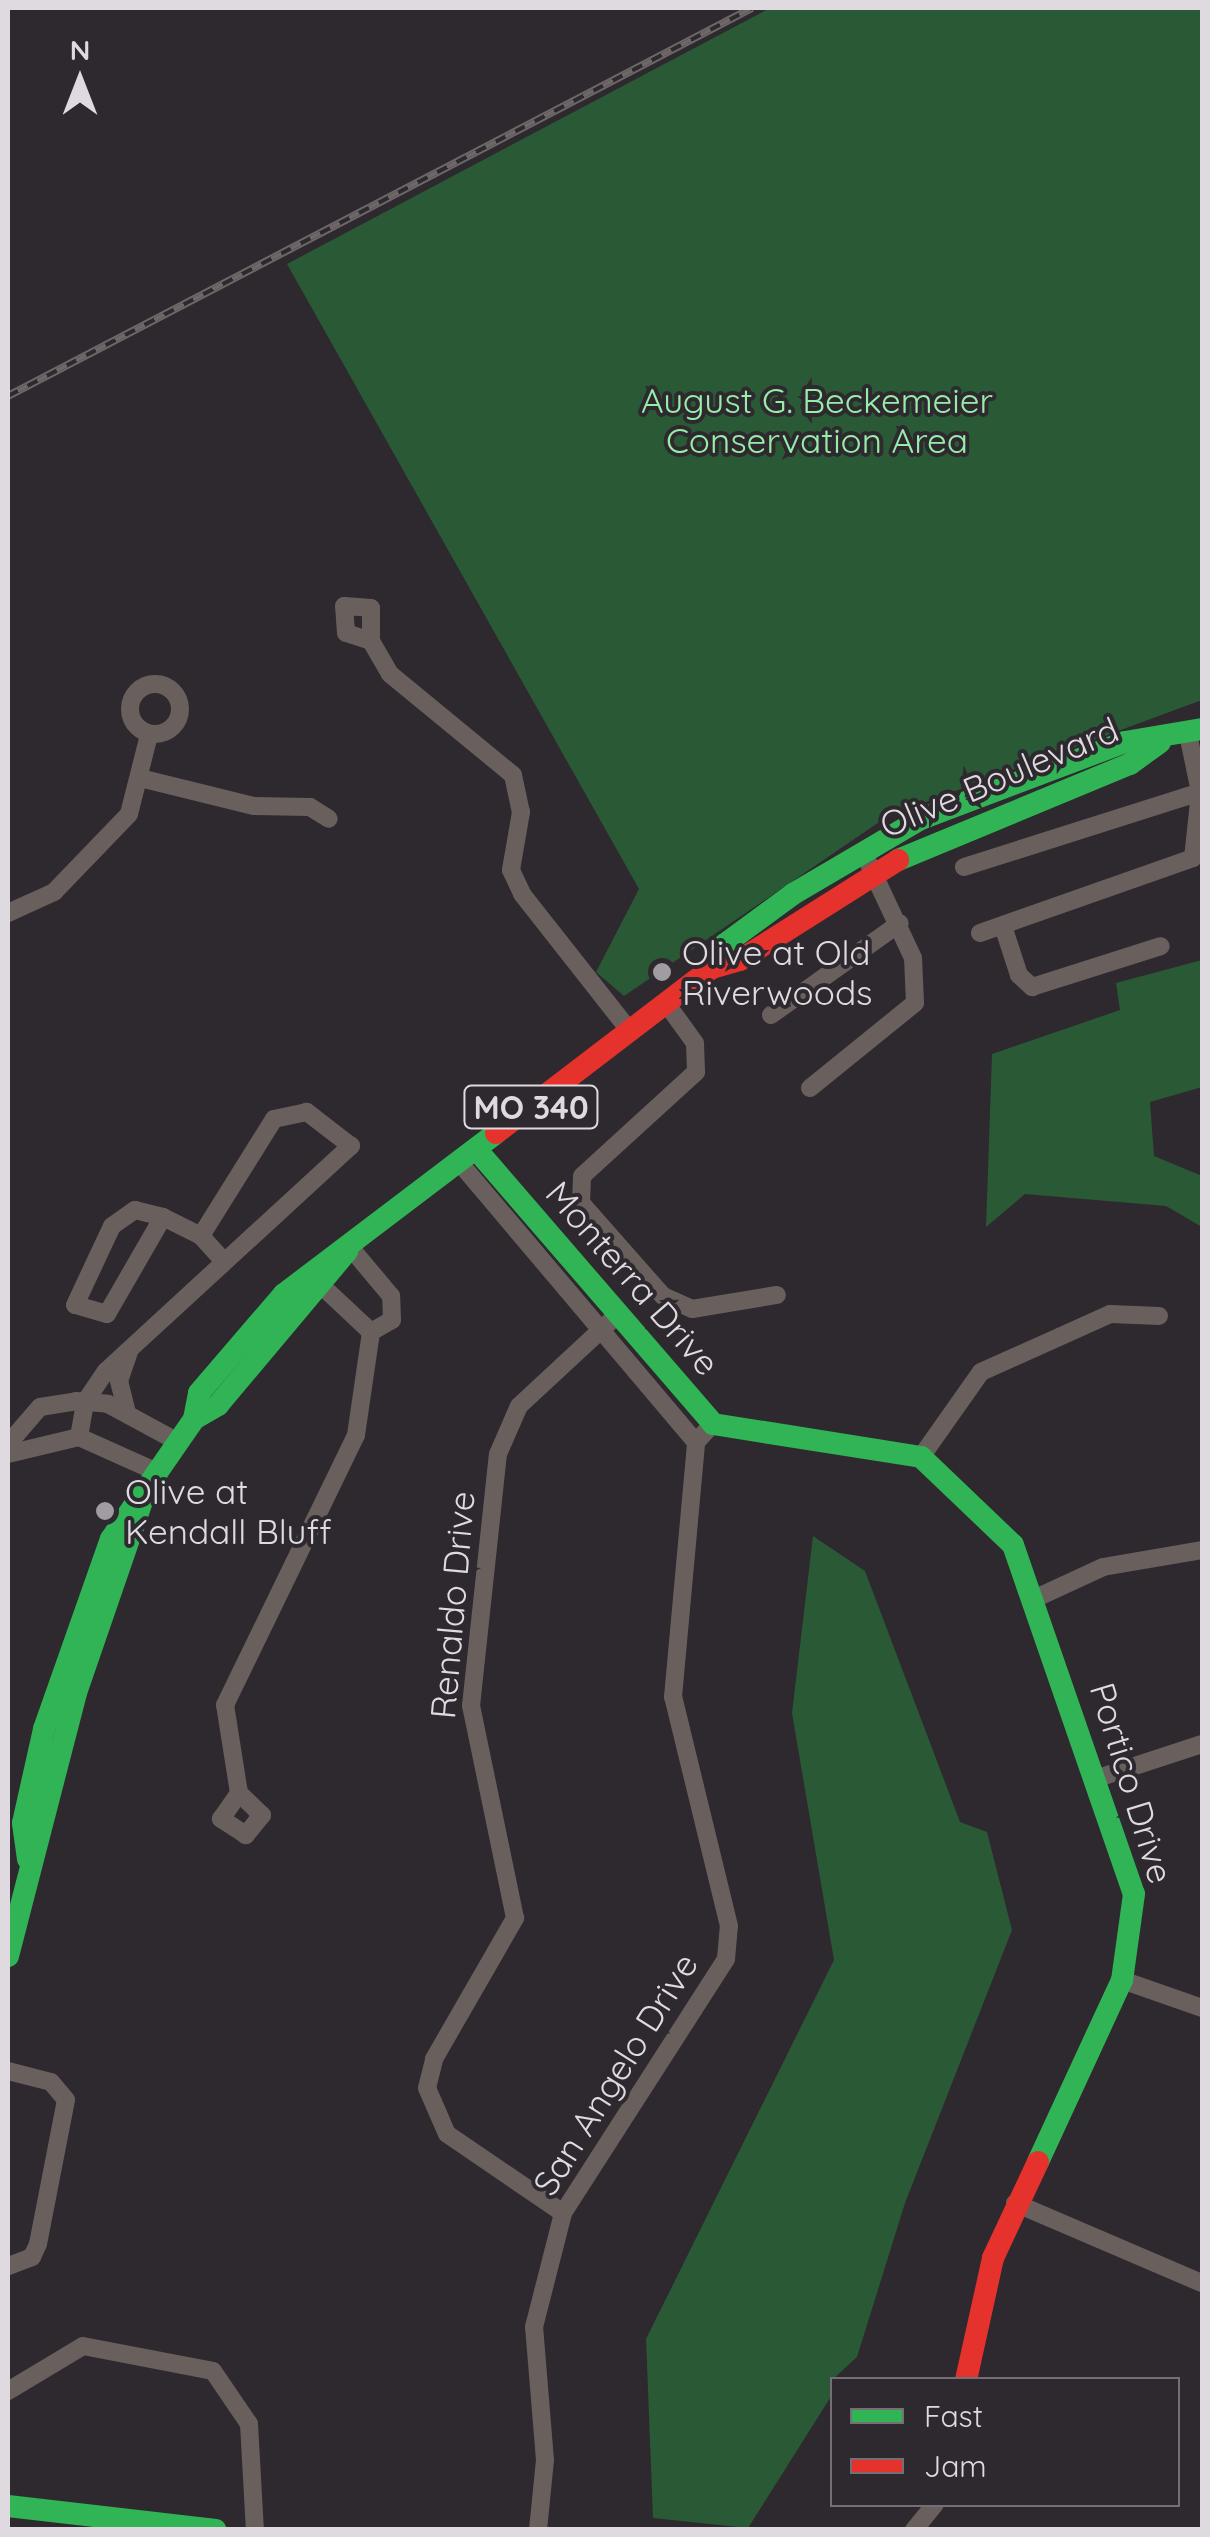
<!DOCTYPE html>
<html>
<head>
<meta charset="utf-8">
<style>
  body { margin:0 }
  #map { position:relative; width:1210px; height:2537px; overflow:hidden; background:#2d292e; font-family:Quicksand,sans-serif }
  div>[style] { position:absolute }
  .green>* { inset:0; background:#2a5936 }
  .street>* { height:18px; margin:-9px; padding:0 9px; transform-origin:9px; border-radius:9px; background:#69605e }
  .street>.ring { margin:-9px; padding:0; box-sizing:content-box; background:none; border:18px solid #69605e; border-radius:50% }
  .fast>* { height:22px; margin:-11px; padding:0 11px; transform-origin:11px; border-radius:11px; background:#30b455 }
  .jam>* { height:22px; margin:-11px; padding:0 11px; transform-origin:11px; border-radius:11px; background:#e5322d }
  .rail>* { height:8px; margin-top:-4px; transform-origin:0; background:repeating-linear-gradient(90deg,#2e282f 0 11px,#6d6767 0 22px); box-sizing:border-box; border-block:2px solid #6d6767 }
  .dots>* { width:28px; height:28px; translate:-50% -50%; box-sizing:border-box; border:5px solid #2e282f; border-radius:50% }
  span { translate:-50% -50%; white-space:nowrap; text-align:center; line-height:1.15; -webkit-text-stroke:8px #2e282f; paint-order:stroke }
  .shield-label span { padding:2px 8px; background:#2e282f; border:2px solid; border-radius:8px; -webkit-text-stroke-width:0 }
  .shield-label { font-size:32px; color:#dedadf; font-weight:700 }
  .park-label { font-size:35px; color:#96eda8 }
  .street-label { font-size:35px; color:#dedadf }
  .poi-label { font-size:35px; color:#dedadf }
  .left { translate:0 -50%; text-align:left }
  .frame { position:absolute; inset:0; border:10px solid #dedadf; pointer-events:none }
  .legend { position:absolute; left:830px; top:2377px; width:350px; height:130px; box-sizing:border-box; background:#2e282f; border:2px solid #746f75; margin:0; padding:12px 18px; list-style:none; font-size:30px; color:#dedadf }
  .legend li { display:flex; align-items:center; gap:20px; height:50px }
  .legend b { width:50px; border:2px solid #746f75 }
  .north { position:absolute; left:30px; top:30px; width:100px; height:100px; -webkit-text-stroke:8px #2e282f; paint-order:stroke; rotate:0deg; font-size:28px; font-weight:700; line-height:40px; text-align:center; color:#dedadf }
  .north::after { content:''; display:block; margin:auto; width:35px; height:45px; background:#dedadf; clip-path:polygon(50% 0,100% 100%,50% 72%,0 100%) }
</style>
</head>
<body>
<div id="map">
  <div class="green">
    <i style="clip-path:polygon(770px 8px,1202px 8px,1202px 700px,888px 816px,624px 996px,596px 972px,639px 889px,287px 264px)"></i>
    <i style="clip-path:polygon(1202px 960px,1202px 1087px,1150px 1102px,1154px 1156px,1202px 1176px,1202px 1227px,1166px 1206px,1025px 1194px,986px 1227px,992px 1054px,1120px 1010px,1116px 983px)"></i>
    <i style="clip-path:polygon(813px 1536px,865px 1571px,960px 1822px,987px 1832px,1012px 1930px,905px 2203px,857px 2357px,832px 2380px,832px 2395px,748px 2528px,653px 2518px,646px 2339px,834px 1960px,792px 1713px)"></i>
  </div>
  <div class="street">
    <i style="left:371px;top:641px;width:26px;rotate:-162deg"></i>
    <i style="left:346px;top:633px;width:27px;rotate:-94deg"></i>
    <i style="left:344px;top:606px;width:27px;rotate:4deg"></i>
    <i style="left:371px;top:608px;width:33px;rotate:90deg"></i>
    <i style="left:371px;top:641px;width:38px;rotate:60deg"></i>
    <i style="left:390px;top:674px;width:159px;rotate:39.4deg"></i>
    <i style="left:513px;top:775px;width:38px;rotate:78deg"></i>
    <i style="left:521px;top:812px;width:59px;rotate:99.8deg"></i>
    <i style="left:511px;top:870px;width:26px;rotate:65deg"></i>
    <i style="left:522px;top:894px;width:174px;rotate:51.8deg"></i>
    <i class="ring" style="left:130px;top:684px;width:32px;height:32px"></i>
    <i style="left:140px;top:778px;width:117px;rotate:13.8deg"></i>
    <i style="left:254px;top:806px;width:56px;rotate:1deg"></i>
    <i style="left:310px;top:807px;width:22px;rotate:32deg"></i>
    <i style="left:964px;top:867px;width:248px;rotate:-17.6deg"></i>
    <i style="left:8px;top:913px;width:51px;rotate:-24.5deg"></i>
    <i style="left:54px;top:892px;width:108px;rotate:-46.1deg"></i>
    <i style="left:129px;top:814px;width:81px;rotate:-75.8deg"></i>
    <i style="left:1003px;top:926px;width:52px;rotate:71.9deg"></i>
    <i style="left:1019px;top:975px;width:18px;rotate:43deg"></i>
    <i style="left:1032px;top:987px;width:135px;rotate:-17.6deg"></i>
    <i style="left:980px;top:933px;width:226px;rotate:-19.4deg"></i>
    <i style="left:1193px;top:858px;width:66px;rotate:-83.9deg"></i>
    <i style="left:1200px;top:792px;width:59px;rotate:-101.7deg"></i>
    <i style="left:666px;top:1003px;width:49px;rotate:54.1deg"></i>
    <i style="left:695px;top:1043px;width:29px;rotate:88deg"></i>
    <i style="left:696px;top:1072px;width:154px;rotate:137.6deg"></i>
    <i style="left:582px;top:1176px;width:27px;rotate:92deg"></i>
    <i style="left:581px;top:1203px;width:124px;rotate:48.6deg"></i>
    <i style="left:663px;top:1296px;width:32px;rotate:24deg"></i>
    <i style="left:692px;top:1309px;width:86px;rotate:-9.4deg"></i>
    <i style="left:771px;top:1015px;width:158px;rotate:-35.5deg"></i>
    <i style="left:810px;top:1088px;width:135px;rotate:-39deg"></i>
    <i style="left:915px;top:1003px;width:45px;rotate:-92.5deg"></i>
    <i style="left:913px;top:958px;width:104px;rotate:-115.1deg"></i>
    <i style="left:459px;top:1162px;width:367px;rotate:49.8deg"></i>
    <i style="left:163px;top:1217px;width:112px;rotate:120deg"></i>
    <i style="left:107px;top:1314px;width:33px;rotate:-164deg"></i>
    <i style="left:75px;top:1305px;width:87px;rotate:-64.9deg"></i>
    <i style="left:112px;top:1226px;width:28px;rotate:-35deg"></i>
    <i style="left:135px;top:1210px;width:29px;rotate:14deg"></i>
    <i style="left:163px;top:1217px;width:42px;rotate:26.6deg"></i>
    <i style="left:201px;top:1236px;width:31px;rotate:48deg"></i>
    <i style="left:323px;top:1287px;width:66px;rotate:43.2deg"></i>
    <i style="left:371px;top:1332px;width:24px;rotate:-30deg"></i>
    <i style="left:392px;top:1320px;width:24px;rotate:-92deg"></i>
    <i style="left:391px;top:1296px;width:64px;rotate:-129.9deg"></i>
    <i style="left:127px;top:1413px;width:33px;rotate:-104deg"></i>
    <i style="left:119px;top:1381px;width:31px;rotate:-71deg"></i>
    <i style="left:79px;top:1437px;width:36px;rotate:-80deg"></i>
    <i style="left:85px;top:1402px;width:37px;rotate:-56deg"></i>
    <i style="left:106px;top:1371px;width:333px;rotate:-42.6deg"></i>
    <i style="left:351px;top:1146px;width:56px;rotate:-142.3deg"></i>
    <i style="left:307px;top:1112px;width:34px;rotate:168deg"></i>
    <i style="left:274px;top:1119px;width:138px;rotate:122deg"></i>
    <i style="left:8px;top:1444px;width:49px;rotate:-49.1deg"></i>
    <i style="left:40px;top:1407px;width:36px;rotate:-9deg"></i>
    <i style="left:76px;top:1401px;width:32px;rotate:5deg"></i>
    <i style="left:108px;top:1404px;width:80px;rotate:28.5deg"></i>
    <i style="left:8px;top:1454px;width:73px;rotate:-13.5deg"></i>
    <i style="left:79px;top:1437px;width:88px;rotate:24.2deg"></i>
    <i style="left:921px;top:1457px;width:104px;rotate:-54.8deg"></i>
    <i style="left:981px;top:1372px;width:141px;rotate:-24.2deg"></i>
    <i style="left:1110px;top:1314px;width:49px;rotate:2.3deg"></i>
    <i style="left:1036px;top:1598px;width:74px;rotate:-24.8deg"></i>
    <i style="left:1103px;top:1567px;width:100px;rotate:-9.7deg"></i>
    <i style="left:1098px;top:1778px;width:109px;rotate:-18.1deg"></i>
    <i style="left:239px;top:1793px;width:32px;rotate:44deg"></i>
    <i style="left:262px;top:1815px;width:26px;rotate:129deg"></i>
    <i style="left:246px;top:1835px;width:30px;rotate:-147deg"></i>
    <i style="left:221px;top:1819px;width:32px;rotate:-55deg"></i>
    <i style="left:239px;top:1793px;width:89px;rotate:-99deg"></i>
    <i style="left:225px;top:1705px;width:300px;rotate:-64.1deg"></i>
    <i style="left:356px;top:1435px;width:104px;rotate:-81.7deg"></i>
    <i style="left:1122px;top:1980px;width:85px;rotate:19.3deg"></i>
    <i style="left:8px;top:2071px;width:44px;rotate:14.3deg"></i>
    <i style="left:51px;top:2082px;width:23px;rotate:50deg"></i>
    <i style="left:66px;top:2100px;width:147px;rotate:101deg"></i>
    <i style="left:38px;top:2244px;width:14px;rotate:115deg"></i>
    <i style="left:32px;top:2257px;width:26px;rotate:159deg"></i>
    <i style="left:1015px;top:2203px;width:203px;rotate:23.2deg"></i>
    <i style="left:563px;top:2213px;width:140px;rotate:-145.7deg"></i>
    <i style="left:447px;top:2134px;width:50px;rotate:-113.5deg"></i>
    <i style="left:427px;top:2088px;width:30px;rotate:-76deg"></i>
    <i style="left:434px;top:2059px;width:163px;rotate:-60.1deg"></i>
    <i style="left:515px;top:1918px;width:217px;rotate:-101.7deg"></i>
    <i style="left:471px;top:1706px;width:253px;rotate:-83.9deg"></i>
    <i style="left:498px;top:1454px;width:52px;rotate:-66.4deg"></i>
    <i style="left:519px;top:1406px;width:134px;rotate:-42.9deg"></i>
    <i style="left:8px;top:2391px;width:87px;rotate:-31deg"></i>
    <i style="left:83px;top:2346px;width:132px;rotate:10.9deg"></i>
    <i style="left:213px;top:2371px;width:64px;rotate:55.8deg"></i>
    <i style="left:249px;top:2424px;width:106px;rotate:86.8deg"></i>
    <i style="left:538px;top:2530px;width:70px;rotate:-84.3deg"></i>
    <i style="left:545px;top:2460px;width:133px;rotate:-94.7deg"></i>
    <i style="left:534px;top:2327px;width:118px;rotate:-75.7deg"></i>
    <i style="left:563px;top:2213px;width:302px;rotate:-57.3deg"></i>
    <i style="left:726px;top:1959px;width:33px;rotate:-85deg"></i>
    <i style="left:729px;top:1926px;width:236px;rotate:-103.7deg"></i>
    <i style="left:673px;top:1697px;width:256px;rotate:-84.8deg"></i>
    <i style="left:696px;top:1442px;width:25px;rotate:-47deg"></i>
    <i style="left:914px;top:2530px;width:33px;rotate:-51deg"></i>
  </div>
  <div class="fast">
    <i style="left:898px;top:860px;width:251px;rotate:-22.5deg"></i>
    <i style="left:1130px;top:764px;width:37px;rotate:-36deg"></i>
    <i style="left:712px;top:968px;width:27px;rotate:-62deg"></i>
    <i style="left:725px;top:944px;width:84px;rotate:-36.3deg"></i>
    <i style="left:793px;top:894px;width:148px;rotate:-30.4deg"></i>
    <i style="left:921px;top:819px;width:218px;rotate:-20.7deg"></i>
    <i style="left:1125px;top:742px;width:78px;rotate:-9.6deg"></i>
    <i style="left:476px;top:1149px;width:363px;rotate:49.2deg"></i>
    <i style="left:713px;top:1424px;width:211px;rotate:9deg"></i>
    <i style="left:921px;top:1457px;width:127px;rotate:43.7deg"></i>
    <i style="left:1013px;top:1545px;width:369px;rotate:70.9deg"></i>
    <i style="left:1134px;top:1894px;width:87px;rotate:97.9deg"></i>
    <i style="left:1122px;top:1980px;width:200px;rotate:114.8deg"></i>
    <i style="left:194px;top:1419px;width:28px;rotate:-30deg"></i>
    <i style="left:218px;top:1405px;width:201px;rotate:-50deg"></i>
    <i style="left:28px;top:1859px;width:36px;rotate:-98deg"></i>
    <i style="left:23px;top:1823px;width:96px;rotate:-77.4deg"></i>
    <i style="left:44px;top:1729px;width:201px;rotate:-70.6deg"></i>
    <i style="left:111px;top:1539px;width:146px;rotate:-55.3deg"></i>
    <i style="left:194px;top:1419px;width:26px;rotate:-79deg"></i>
    <i style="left:199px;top:1393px;width:130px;rotate:-49.4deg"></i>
    <i style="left:284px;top:1294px;width:266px;rotate:-37.2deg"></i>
    <i style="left:8px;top:1956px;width:272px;rotate:-75.5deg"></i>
    <i style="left:76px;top:1693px;width:218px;rotate:-71deg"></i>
    <i style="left:8px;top:2506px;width:209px;rotate:6.6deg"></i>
  </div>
  <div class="jam">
    <i style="left:496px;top:1133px;width:272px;rotate:-37.4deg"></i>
    <i style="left:712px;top:968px;width:29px;rotate:-16deg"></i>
    <i style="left:740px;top:960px;width:187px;rotate:-32.3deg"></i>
    <i style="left:966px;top:2380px;width:125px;rotate:-77.5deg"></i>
    <i style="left:993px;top:2258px;width:106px;rotate:-64.9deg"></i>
  </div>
  <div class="rail">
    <i style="left:8px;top:396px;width:839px;rotate:-27.54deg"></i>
  </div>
  <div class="dots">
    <i style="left:662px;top:972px;background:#a09ca1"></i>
    <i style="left:105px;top:1511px;background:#a09ca1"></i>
  </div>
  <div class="shield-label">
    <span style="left:531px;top:1107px">MO 340</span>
  </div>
  <div class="park-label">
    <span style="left:817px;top:420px">August G. Beckemeier<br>Conservation Area</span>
  </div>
  <div class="street-label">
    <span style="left:999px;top:777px;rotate:-23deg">Olive Boulevard</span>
    <span style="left:633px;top:1278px;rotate:49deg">Monterra Drive</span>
    <span style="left:452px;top:1605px;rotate:-85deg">Renaldo Drive</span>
    <span style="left:1132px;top:1783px;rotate:73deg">Portico Drive</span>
    <span style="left:615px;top:2074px;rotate:-58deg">San Angelo Drive</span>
  </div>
  <div class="poi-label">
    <span class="left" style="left:682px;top:972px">Olive at Old<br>Riverwoods</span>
    <span class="left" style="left:125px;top:1511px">Olive at<br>Kendall Bluff</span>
  </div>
  <div class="frame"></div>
  <ul class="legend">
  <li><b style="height:12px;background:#30b455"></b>Fast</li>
  <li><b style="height:12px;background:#e5322d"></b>Jam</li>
  </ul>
  <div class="north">N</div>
</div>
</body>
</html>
